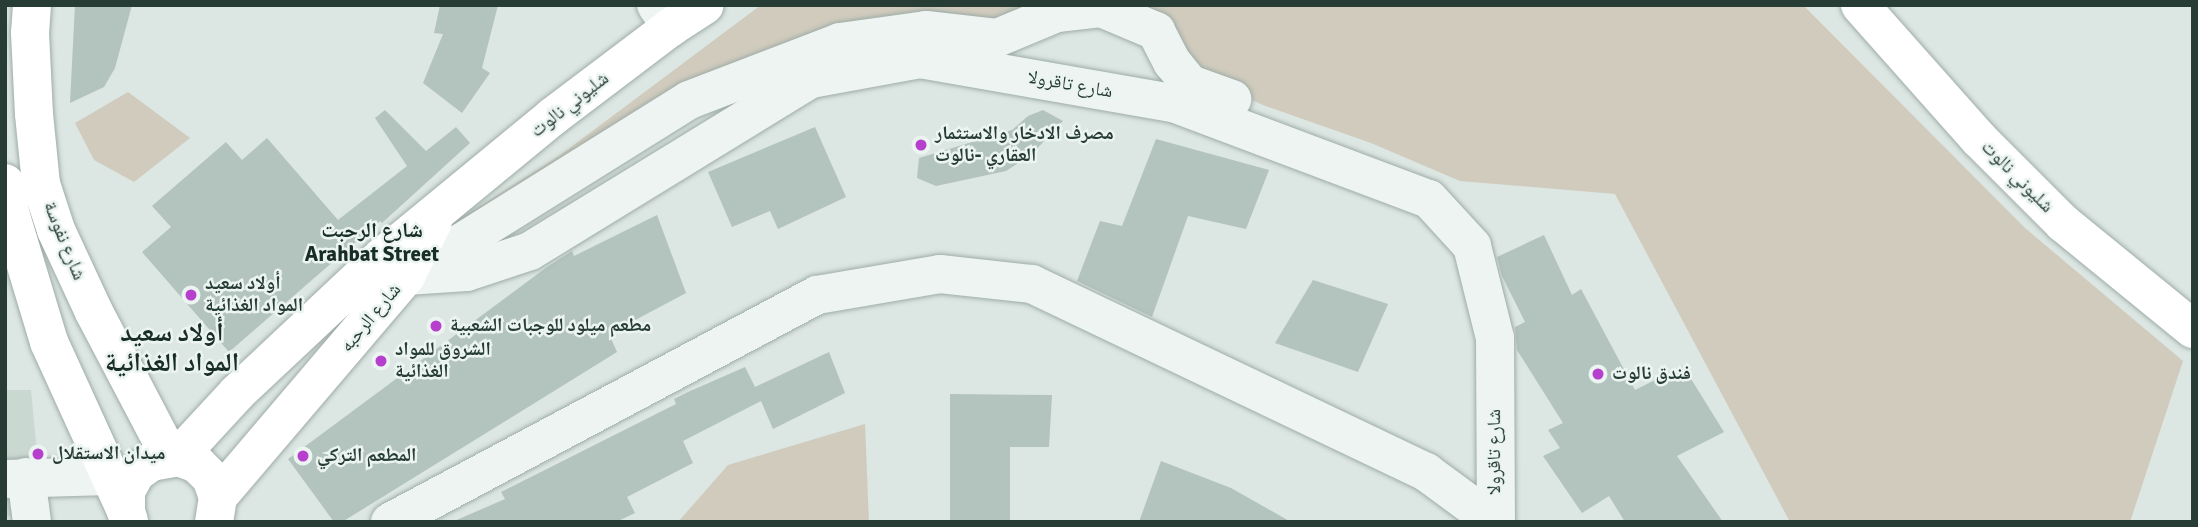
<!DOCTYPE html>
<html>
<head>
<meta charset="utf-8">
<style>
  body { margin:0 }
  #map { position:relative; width:2198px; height:527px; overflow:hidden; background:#dce6e2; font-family:Signika,"Noto Naskh Arabic",sans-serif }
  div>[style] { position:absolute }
  .built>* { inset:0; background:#cad8d2 }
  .green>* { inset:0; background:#d0cbbd }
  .building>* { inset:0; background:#b3c3bd }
  .roads { filter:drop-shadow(0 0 2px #9eaca7) drop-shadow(0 0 2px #9eaca7) }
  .street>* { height:38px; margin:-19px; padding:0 19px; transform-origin:19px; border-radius:19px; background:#eef4f2 }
  .secondary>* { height:38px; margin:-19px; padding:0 19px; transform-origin:19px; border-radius:19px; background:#fff }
  .highway>* { height:38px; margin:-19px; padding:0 19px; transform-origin:19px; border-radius:19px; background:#fff }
  .dots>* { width:19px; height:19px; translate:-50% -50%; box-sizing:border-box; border:4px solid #ebf4f0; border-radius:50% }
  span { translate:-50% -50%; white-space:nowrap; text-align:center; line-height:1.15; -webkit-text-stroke:5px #ebf4f0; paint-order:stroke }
  .street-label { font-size:19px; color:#263c34 }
  .poi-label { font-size:19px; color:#263c34; font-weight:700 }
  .left { translate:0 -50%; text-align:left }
  .neighbourhood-label { font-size:21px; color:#182d26; font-weight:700 }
  .district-label { font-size:26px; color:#182d26; font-weight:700 }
  .frame { position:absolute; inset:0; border:7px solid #263c34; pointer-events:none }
</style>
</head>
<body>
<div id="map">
  <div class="built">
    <i style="clip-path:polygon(5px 390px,31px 390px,43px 517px,5px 516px)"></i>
  </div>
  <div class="green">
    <i style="clip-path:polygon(761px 5px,1803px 5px,2025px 228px,2183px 361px,2130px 522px,1790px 522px,1615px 194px,1460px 181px,1371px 143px,1263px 105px,1187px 70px,1099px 21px,689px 100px,455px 243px,443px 230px,559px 156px)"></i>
    <i style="clip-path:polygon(128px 92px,190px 138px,134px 182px,94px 160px,75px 123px)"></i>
    <i style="clip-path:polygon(865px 424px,869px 522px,678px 522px,728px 465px)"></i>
  </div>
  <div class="building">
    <i style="clip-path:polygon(75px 5px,132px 5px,115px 68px,104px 87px,70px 103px)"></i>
    <i style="clip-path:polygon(440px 5px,498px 5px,482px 68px,490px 73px,462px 113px,423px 83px,443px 34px,434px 33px)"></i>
    <i style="clip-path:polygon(385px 110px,426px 151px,456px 127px,470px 143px,382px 223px,380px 221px,229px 352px,142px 252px,171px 227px,152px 206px,226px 142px,242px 160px,267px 138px,338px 220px,407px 166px,375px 118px)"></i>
    <i style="clip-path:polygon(1043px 110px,1063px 121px,1031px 155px,1006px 171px,936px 186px,917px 178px,919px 158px,1012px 130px,1028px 116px)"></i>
    <i style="clip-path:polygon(815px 127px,846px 197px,778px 229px,770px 211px,732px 227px,708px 172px)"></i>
    <i style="clip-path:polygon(1156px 139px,1269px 170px,1246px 229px,1188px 216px,1152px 317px,1077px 281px,1100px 221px,1122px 226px)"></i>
    <i style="clip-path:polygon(657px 215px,686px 293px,609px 334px,617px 352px,342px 522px,334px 522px,288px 459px,547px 267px,572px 251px,574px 256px)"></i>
    <i style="clip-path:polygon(1544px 235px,1572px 295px,1581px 289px,1635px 390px,1683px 366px,1724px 432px,1677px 456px,1723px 522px,1625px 522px,1609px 496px,1582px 513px,1543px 456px,1560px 448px,1548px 430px,1563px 423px,1517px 350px,1515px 327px,1525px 322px,1502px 276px,1497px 257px)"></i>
    <i style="clip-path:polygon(1313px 280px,1388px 304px,1358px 372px,1275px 343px)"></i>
    <i style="clip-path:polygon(829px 352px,845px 393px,773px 429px,761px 401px,683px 441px,693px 463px,627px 497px,635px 513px,616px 522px,452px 522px,505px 499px,501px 492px,676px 404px,674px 399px,688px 392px,745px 367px,755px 387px)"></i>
    <i style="clip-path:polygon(950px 394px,1052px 395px,1049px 447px,1010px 447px,1010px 522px,950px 522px)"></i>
    <i style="clip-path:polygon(1161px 461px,1231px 488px,1291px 522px,1139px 522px)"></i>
  </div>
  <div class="roads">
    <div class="street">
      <i style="left:656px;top:5px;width:27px;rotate:56deg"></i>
      <i style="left:409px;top:275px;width:330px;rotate:-32deg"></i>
      <i style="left:689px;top:100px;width:162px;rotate:-21deg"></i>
      <i style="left:840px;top:42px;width:87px;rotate:-7.9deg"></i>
      <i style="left:926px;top:30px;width:71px;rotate:6.4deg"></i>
      <i style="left:997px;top:38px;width:65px;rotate:-22.6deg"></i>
      <i style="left:1057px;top:13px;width:44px;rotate:-6.5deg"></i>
      <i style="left:1101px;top:8px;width:60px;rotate:22.7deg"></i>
      <i style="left:1156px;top:31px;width:35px;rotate:63deg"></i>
      <i style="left:1172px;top:62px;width:28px;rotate:51deg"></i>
      <i style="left:1190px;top:84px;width:45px;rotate:19.7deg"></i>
      <i style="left:406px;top:276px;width:61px;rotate:-3.8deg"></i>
      <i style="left:467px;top:272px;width:66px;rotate:-18.4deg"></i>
      <i style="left:530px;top:251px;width:329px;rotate:-31.5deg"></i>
      <i style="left:811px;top:79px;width:111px;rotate:-10.4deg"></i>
      <i style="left:920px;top:59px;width:257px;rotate:9.9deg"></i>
      <i style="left:1173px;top:103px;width:273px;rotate:20.6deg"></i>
      <i style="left:1429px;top:199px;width:64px;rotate:47.5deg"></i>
      <i style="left:1472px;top:246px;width:95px;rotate:76deg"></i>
      <i style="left:1495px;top:338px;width:184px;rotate:89.7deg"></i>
      <i style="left:26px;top:477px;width:45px;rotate:82.4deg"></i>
      <i style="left:5px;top:479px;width:104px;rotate:-1.7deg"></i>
      <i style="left:390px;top:522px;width:484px;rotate:-28deg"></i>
      <i style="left:817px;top:295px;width:125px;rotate:-9.7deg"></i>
      <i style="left:940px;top:274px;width:93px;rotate:6.2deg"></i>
      <i style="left:1032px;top:284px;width:437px;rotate:25.5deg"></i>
      <i style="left:1426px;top:472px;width:84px;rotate:36.3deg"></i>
    </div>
    <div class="secondary">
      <i style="left:32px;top:5px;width:28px;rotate:94deg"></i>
      <i style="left:30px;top:33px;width:81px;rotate:87.2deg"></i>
      <i style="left:34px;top:114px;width:70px;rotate:84.3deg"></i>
      <i style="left:41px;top:184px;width:48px;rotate:71.9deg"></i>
      <i style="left:56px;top:230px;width:90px;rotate:65.1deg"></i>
      <i style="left:94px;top:312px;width:164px;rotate:62.3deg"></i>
      <i style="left:5px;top:183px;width:34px;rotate:80deg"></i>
      <i style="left:11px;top:216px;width:132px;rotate:73.2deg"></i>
      <i style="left:49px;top:342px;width:186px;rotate:65.5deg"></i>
      <i style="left:129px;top:521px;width:10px;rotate:-107deg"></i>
      <i style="left:126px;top:511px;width:20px;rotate:-90deg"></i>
      <i style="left:126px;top:491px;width:21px;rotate:-61deg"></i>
      <i style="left:136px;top:473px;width:19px;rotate:-36deg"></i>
      <i style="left:151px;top:462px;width:27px;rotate:-10deg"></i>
      <i style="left:178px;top:457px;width:20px;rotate:20deg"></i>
      <i style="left:197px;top:464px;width:20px;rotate:45deg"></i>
      <i style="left:211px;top:478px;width:20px;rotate:70deg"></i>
      <i style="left:218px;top:497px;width:25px;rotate:99deg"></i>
    </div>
    <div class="highway">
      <i style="left:1860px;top:5px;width:179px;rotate:48.4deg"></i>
      <i style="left:1979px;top:139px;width:119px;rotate:45deg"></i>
      <i style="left:2063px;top:223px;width:168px;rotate:39.2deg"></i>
      <i style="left:178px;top:457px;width:87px;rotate:-47.3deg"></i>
      <i style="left:237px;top:393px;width:200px;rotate:-43.2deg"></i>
      <i style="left:383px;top:256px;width:219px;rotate:-39.4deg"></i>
      <i style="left:552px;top:117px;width:149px;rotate:-37.1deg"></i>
      <i style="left:671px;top:27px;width:40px;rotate:-32.9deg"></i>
      <i style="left:218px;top:497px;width:290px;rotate:-49.6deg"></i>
      <i style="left:406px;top:276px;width:60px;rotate:-63.4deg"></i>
    </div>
  </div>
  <div class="dots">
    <i style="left:921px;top:145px;background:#b63fcd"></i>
    <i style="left:191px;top:295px;background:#b63fcd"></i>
    <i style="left:436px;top:326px;background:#b63fcd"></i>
    <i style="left:381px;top:361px;background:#b63fcd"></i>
    <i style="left:1598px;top:374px;background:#b63fcd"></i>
    <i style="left:38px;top:454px;background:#b63fcd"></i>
    <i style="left:303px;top:456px;background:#b63fcd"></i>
  </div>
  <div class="street-label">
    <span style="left:1070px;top:85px;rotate:10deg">شارع تاقرولا</span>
    <span style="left:570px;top:105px;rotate:-38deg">شليوني نالوت</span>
    <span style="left:2017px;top:177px;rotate:45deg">شليوني نالوت</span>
    <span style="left:64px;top:241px;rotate:68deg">شارع نفوسة</span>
    <span style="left:371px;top:318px;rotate:-50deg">شارع الرحبه</span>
    <span style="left:1495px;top:452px;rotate:-90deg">شارع تاقرولا</span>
  </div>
  <div class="poi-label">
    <span class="left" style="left:935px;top:145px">مصرف الادخار والاستثمار<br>العقاري -نالوت</span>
    <span class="left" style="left:205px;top:295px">أولاد سعيد<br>المواد الغذائية</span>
    <span class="left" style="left:450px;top:326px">مطعم ميلود للوجبات الشعبية</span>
    <span class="left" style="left:395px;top:361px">الشروق للمواد<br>الغذائية</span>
    <span class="left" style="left:1612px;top:374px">فندق نالوت</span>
    <span class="left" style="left:52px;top:454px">ميدان الاستقلال</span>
    <span class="left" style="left:317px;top:456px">المطعم التركي</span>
  </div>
  <div class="neighbourhood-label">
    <span style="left:372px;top:242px">شارع الرحبت<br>Arahbat Street</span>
  </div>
  <div class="district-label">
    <span style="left:172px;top:349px">أولاد سعيد<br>المواد الغذائية</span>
  </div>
  <div class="frame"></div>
</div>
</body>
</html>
